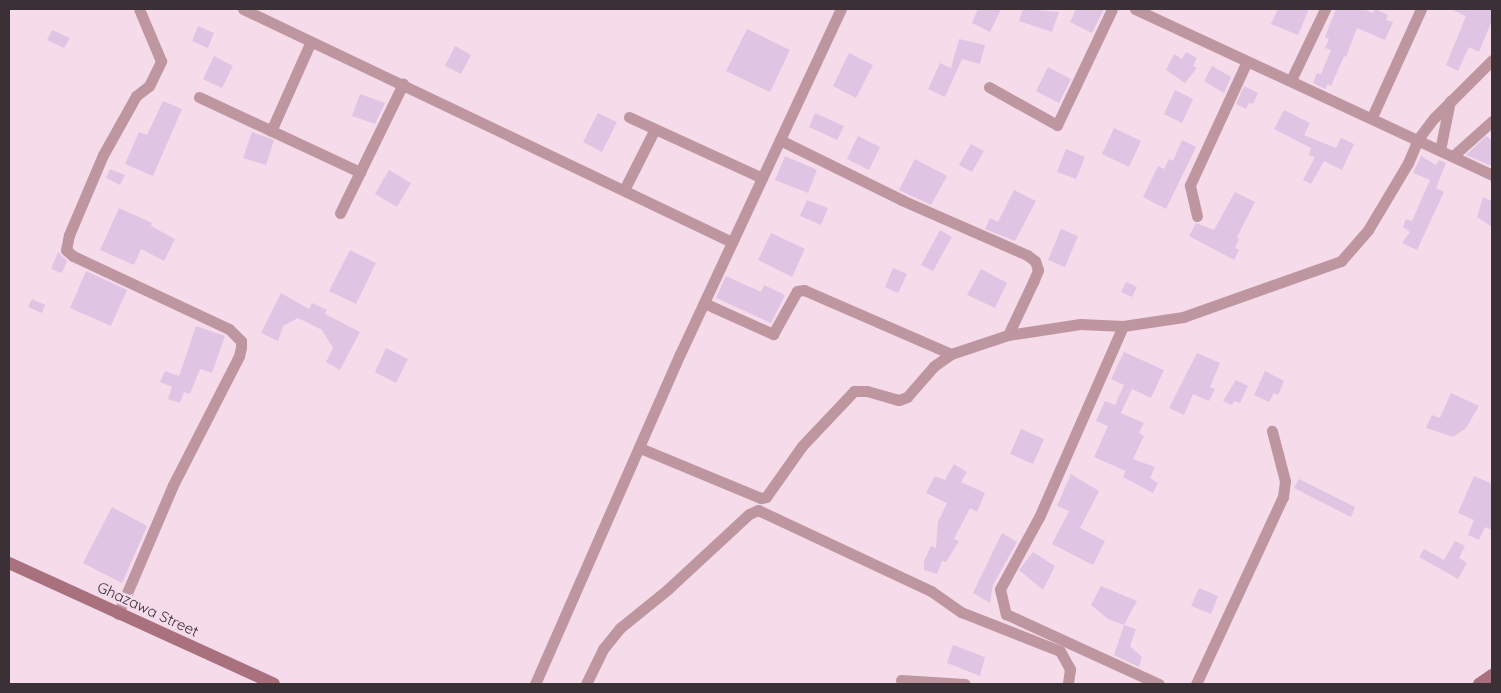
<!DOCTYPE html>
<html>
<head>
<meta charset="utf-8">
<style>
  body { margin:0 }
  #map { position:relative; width:1501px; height:693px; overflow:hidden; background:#f6dbeb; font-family:Quicksand,sans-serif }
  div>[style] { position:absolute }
  .building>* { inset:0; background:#dfc5e3 }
  .street>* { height:11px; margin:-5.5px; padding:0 5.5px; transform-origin:5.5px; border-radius:5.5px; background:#be969f }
  .secondary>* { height:12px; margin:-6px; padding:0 6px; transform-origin:6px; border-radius:6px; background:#a9707d }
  span { translate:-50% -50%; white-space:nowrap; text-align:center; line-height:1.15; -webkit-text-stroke:5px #f6dbeb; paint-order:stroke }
  .street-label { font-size:15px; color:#3b3036 }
  .frame { position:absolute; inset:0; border:10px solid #3b3036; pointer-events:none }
</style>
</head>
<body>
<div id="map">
  <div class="building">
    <i style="clip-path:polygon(978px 9px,1001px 9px,990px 32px,972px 23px)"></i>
    <i style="clip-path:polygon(1023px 9px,1059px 12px,1052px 32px,1019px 21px)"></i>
    <i style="clip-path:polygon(1076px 9px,1104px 9px,1092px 33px,1070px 22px)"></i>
    <i style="clip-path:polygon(1278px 9px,1309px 9px,1298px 35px,1271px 24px)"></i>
    <i style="clip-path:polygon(1336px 9px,1363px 9px,1373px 13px,1375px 9px,1388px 15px,1386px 20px,1393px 22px,1385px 40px,1357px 28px,1346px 57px,1344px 56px,1331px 86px,1328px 84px,1325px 89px,1313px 83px,1317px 73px,1321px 74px,1331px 50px,1325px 48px,1329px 39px,1325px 37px)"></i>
    <i style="clip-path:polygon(1450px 9px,1492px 9px,1492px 20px,1479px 52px,1469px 47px,1458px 71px,1446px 65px,1466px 16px)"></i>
    <i style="clip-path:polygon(198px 26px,214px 33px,208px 48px,192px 41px)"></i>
    <i style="clip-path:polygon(747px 29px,790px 50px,770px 92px,726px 71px)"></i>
    <i style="clip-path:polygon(52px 30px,70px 38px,64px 48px,47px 40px)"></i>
    <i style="clip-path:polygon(959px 39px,985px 45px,980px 64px,962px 59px,945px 97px,928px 89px,940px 63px,951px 68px)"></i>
    <i style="clip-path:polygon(455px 46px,471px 55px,461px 74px,445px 66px)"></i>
    <i style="clip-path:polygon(1186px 52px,1197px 58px,1193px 66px,1197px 68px,1185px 83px,1166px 70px,1174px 54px,1182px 59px)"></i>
    <i style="clip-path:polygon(849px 53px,873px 65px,856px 98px,833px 86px)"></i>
    <i style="clip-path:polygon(214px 56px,233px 66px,222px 88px,203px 79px)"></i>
    <i style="clip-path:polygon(1212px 66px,1231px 77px,1224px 93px,1204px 81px)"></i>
    <i style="clip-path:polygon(1048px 67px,1071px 79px,1059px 103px,1036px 91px)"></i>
    <i style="clip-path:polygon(1244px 86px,1258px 93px,1253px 104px,1249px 103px,1246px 109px,1236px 104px)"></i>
    <i style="clip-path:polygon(1175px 90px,1193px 99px,1182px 123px,1164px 114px)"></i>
    <i style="clip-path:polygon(360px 94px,385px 103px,375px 124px,352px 116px)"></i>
    <i style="clip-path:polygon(163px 101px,182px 109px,153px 176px,125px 164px,139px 132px,147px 135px)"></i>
    <i style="clip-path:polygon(1284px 110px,1310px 123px,1304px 135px,1336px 148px,1341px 138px,1354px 144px,1342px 170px,1324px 161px,1311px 184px,1303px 180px,1315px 157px,1309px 155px,1311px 148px,1274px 129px)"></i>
    <i style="clip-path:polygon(598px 113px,617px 122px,602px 152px,583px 142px)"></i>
    <i style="clip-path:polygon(815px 113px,844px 126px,837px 140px,809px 127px)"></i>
    <i style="clip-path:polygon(1114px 128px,1141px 141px,1129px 167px,1102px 154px)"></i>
    <i style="clip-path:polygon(252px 132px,274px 140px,266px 165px,243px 158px)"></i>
    <i style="clip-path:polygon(858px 136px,880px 147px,869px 170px,847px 159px)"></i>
    <i style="clip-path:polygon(1486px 136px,1492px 140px,1492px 166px,1466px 155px)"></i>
    <i style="clip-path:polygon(1182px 140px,1196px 147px,1166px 209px,1143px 197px,1158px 166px,1164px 169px,1169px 159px,1173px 161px)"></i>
    <i style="clip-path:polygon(971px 144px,984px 151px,972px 172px,959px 165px)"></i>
    <i style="clip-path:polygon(1066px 149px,1085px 157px,1076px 179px,1057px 172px)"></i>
    <i style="clip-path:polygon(785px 156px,817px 170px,808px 193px,775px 180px)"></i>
    <i style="clip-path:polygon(1421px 156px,1436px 165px,1439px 160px,1446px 163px,1436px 188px,1444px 192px,1417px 250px,1402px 243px,1410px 232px,1403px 227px,1406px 219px,1412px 221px,1430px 180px,1413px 173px)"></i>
    <i style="clip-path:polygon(915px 159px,947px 176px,931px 205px,899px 190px)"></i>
    <i style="clip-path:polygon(110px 169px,125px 175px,120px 185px,106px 178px)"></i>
    <i style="clip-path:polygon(389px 170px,411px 183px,397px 207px,375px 194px)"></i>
    <i style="clip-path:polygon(1014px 190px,1036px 201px,1015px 241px,985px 229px,990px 218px,998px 222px)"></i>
    <i style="clip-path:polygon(1235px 192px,1255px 202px,1237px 237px,1239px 239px,1235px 248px,1239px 250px,1234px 260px,1189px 236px,1196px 223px,1214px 230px)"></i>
    <i style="clip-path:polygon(1483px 197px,1492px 201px,1492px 227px,1477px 217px)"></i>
    <i style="clip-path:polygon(807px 200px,828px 208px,821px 225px,800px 216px)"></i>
    <i style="clip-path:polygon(119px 208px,152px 223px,151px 226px,175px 239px,164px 261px,141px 249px,134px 265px,100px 250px)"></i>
    <i style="clip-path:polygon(1061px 229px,1078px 236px,1065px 267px,1048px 260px)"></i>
    <i style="clip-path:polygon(940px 230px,952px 237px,933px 271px,921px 265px)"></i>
    <i style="clip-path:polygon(771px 233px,805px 249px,792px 277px,758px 260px)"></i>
    <i style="clip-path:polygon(350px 250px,376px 263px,356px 304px,329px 291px)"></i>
    <i style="clip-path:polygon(58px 252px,67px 261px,62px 273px,51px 269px)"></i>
    <i style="clip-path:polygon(893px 268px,907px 274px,898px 293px,885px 287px)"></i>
    <i style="clip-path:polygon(981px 269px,1007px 283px,995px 308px,967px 295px)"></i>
    <i style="clip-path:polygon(86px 271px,127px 290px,111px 326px,70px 308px)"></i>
    <i style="clip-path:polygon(726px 276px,761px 292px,764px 285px,785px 295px,771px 323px,716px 298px)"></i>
    <i style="clip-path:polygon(1126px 282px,1137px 287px,1132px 297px,1121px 292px)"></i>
    <i style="clip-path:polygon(281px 293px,309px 309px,312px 303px,327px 310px,325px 314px,360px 332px,340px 370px,326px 362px,333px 348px,322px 330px,298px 318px,283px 326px,278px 341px,261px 333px)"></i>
    <i style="clip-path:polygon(32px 299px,45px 305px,42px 313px,28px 307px)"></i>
    <i style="clip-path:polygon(196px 326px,225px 336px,212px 373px,200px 369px,190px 394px,184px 392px,180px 403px,168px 399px,172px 387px,160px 382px,165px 371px,179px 376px)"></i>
    <i style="clip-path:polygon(386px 348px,408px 359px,396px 383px,375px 372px)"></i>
    <i style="clip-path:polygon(1124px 352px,1164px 370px,1151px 398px,1132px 389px,1121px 413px,1144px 423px,1139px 433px,1144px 436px,1133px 459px,1155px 467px,1150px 478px,1158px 483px,1153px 493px,1123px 477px,1126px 471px,1094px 457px,1108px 426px,1096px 421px,1105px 401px,1115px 405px,1124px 385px,1111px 379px)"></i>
    <i style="clip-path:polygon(1197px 353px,1220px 363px,1210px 387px,1215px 389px,1209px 401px,1193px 394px,1184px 415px,1169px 408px)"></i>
    <i style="clip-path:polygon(1265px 371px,1284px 381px,1278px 395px,1274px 393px,1269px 402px,1254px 395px)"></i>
    <i style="clip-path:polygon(1236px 380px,1248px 386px,1240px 403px,1234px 401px,1232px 405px,1223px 401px)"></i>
    <i style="clip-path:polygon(1451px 393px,1479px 406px,1466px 428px,1453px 437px,1426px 428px,1432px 415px,1440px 418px)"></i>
    <i style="clip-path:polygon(1021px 429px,1044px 439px,1033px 464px,1010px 454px)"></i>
    <i style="clip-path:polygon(954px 464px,967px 472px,961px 482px,985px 493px,977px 512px,970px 508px,954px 539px,959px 541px,946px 562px,942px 561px,937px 574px,924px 570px,924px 561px,931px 546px,936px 548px,938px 522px,947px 503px,926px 493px,935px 476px,945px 480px)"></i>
    <i style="clip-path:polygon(1071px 474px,1099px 491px,1080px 528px,1105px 541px,1093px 565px,1052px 544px,1069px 511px,1057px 506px)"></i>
    <i style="clip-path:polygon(1474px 476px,1492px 484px,1492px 530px,1485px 527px,1479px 540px,1468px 535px,1474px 520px,1458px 513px)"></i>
    <i style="clip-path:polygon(1299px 479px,1355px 507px,1351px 517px,1294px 488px)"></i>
    <i style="clip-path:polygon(112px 507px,147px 526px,122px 583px,83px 563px)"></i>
    <i style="clip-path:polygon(1002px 533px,1017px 542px,993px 585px,990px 603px,973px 593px)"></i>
    <i style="clip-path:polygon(1455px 541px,1465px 546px,1459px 558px,1467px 563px,1458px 579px,1419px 557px,1424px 549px,1444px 560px)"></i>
    <i style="clip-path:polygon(1033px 552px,1055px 566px,1043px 590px,1019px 570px)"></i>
    <i style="clip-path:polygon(1101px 586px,1137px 601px,1124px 625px,1108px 619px,1091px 605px)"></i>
    <i style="clip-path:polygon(1199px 588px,1218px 596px,1211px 614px,1191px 606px)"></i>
    <i style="clip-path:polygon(1124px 625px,1136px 629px,1130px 646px,1142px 657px,1139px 667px,1114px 655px)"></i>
    <i style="clip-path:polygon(953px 645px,985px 657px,980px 676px,947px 663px)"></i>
  </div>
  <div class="street">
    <i style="left:243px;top:9px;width:542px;rotate:25.48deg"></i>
    <i style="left:1135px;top:9px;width:394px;rotate:24.9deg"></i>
    <i style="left:1291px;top:80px;width:79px;rotate:-64.4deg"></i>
    <i style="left:989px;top:87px;width:78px;rotate:29.2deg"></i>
    <i style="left:1057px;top:125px;width:128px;rotate:-64.6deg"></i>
    <i style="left:199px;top:97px;width:178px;rotate:25deg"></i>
    <i style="left:629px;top:117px;width:146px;rotate:24.6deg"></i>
    <i style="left:1372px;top:117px;width:119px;rotate:-65.6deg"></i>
    <i style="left:271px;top:131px;width:98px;rotate:-66deg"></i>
    <i style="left:1440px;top:150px;width:50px;rotate:-78.5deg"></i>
    <i style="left:1453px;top:156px;width:52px;rotate:-41.9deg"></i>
    <i style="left:624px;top:190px;width:68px;rotate:-63.1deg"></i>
    <i style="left:340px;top:213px;width:144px;rotate:-64deg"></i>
    <i style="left:1197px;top:216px;width:32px;rotate:-103deg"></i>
    <i style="left:1190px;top:185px;width:136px;rotate:-65.3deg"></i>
    <i style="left:704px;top:303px;width:76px;rotate:24.2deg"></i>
    <i style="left:773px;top:334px;width:49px;rotate:-60.8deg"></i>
    <i style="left:797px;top:291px;width:7px;rotate:-8deg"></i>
    <i style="left:804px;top:290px;width:160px;rotate:23.5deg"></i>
    <i style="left:1123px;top:326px;width:61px;rotate:-8.5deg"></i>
    <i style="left:1183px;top:317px;width:168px;rotate:-19.5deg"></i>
    <i style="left:1341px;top:261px;width:41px;rotate:-48.9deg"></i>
    <i style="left:1368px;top:230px;width:78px;rotate:-59.2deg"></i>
    <i style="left:1408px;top:163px;width:26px;rotate:-67deg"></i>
    <i style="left:1418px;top:139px;width:26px;rotate:-53deg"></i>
    <i style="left:1434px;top:118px;width:82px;rotate:-45deg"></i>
    <i style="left:1008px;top:335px;width:73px;rotate:-8.7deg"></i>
    <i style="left:1080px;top:324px;width:43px;rotate:2.7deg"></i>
    <i style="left:1123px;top:326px;width:209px;rotate:113.7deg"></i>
    <i style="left:1039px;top:517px;width:82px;rotate:118.4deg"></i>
    <i style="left:1000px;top:589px;width:26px;rotate:77deg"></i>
    <i style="left:1006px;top:614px;width:168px;rotate:24.6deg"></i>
    <i style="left:640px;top:448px;width:131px;rotate:22.5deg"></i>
    <i style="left:761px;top:498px;width:5px;rotate:-11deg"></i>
    <i style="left:766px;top:497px;width:62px;rotate:-54.8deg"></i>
    <i style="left:802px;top:446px;width:76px;rotate:-46.6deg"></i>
    <i style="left:854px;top:391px;width:13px"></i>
    <i style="left:867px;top:391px;width:33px;rotate:16deg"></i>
    <i style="left:899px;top:400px;width:9px;rotate:-21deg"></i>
    <i style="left:907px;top:397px;width:41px;rotate:-48.9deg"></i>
    <i style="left:934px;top:366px;width:21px;rotate:-35deg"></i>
    <i style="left:951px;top:354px;width:60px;rotate:-18.4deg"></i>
    <i style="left:1008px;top:335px;width:59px;rotate:-64.7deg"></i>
    <i style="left:1033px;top:282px;width:13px;rotate:-67deg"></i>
    <i style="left:1038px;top:270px;width:9px;rotate:-108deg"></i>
    <i style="left:1035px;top:261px;width:10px;rotate:-143deg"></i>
    <i style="left:1027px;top:255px;width:137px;rotate:-156.3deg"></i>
    <i style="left:902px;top:200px;width:136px;rotate:-153.8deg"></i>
    <i style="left:118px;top:614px;width:140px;rotate:-66.9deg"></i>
    <i style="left:173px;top:485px;width:145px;rotate:-62.9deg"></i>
    <i style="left:239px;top:356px;width:9px;rotate:-77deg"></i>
    <i style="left:241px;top:347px;width:6px;rotate:-90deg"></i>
    <i style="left:241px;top:341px;width:17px;rotate:-135deg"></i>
    <i style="left:229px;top:329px;width:172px;rotate:-154.9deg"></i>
    <i style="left:73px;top:256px;width:9px;rotate:-139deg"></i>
    <i style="left:66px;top:250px;width:15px;rotate:-79deg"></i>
    <i style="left:69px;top:235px;width:87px;rotate:-67deg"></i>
    <i style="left:103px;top:155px;width:68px;rotate:-60.8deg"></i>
    <i style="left:136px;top:96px;width:16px;rotate:-38deg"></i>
    <i style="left:149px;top:86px;width:28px;rotate:-64deg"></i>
    <i style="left:161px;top:61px;width:56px;rotate:-112.9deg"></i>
    <i style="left:901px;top:680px;width:64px;rotate:3.6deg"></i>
    <i style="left:535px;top:684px;width:360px;rotate:-66.3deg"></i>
    <i style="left:680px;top:354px;width:381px;rotate:-65deg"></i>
    <i style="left:586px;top:684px;width:39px;rotate:-64deg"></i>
    <i style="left:603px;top:649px;width:27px;rotate:-51deg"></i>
    <i style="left:620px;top:628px;width:62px;rotate:-39.1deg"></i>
    <i style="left:668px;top:589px;width:110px;rotate:-42.8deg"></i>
    <i style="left:749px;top:514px;width:10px;rotate:-24deg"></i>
    <i style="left:758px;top:510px;width:191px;rotate:25.1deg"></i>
    <i style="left:931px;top:591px;width:37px;rotate:35deg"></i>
    <i style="left:961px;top:612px;width:106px;rotate:21.5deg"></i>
    <i style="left:1060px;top:651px;width:21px;rotate:61deg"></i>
    <i style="left:1070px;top:669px;width:15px;rotate:98deg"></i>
    <i style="left:1196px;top:684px;width:206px;rotate:-65.1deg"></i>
    <i style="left:1283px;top:497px;width:16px;rotate:-83deg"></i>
    <i style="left:1285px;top:481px;width:52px;rotate:-104.6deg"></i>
  </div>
  <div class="secondary">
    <i style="left:9px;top:563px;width:291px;rotate:24.5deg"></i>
    <i style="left:1479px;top:684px;width:16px;rotate:-35deg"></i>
  </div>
  <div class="street-label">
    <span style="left:148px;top:609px;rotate:25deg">Ghazawa Street</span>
  </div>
  <div class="frame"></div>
</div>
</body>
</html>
